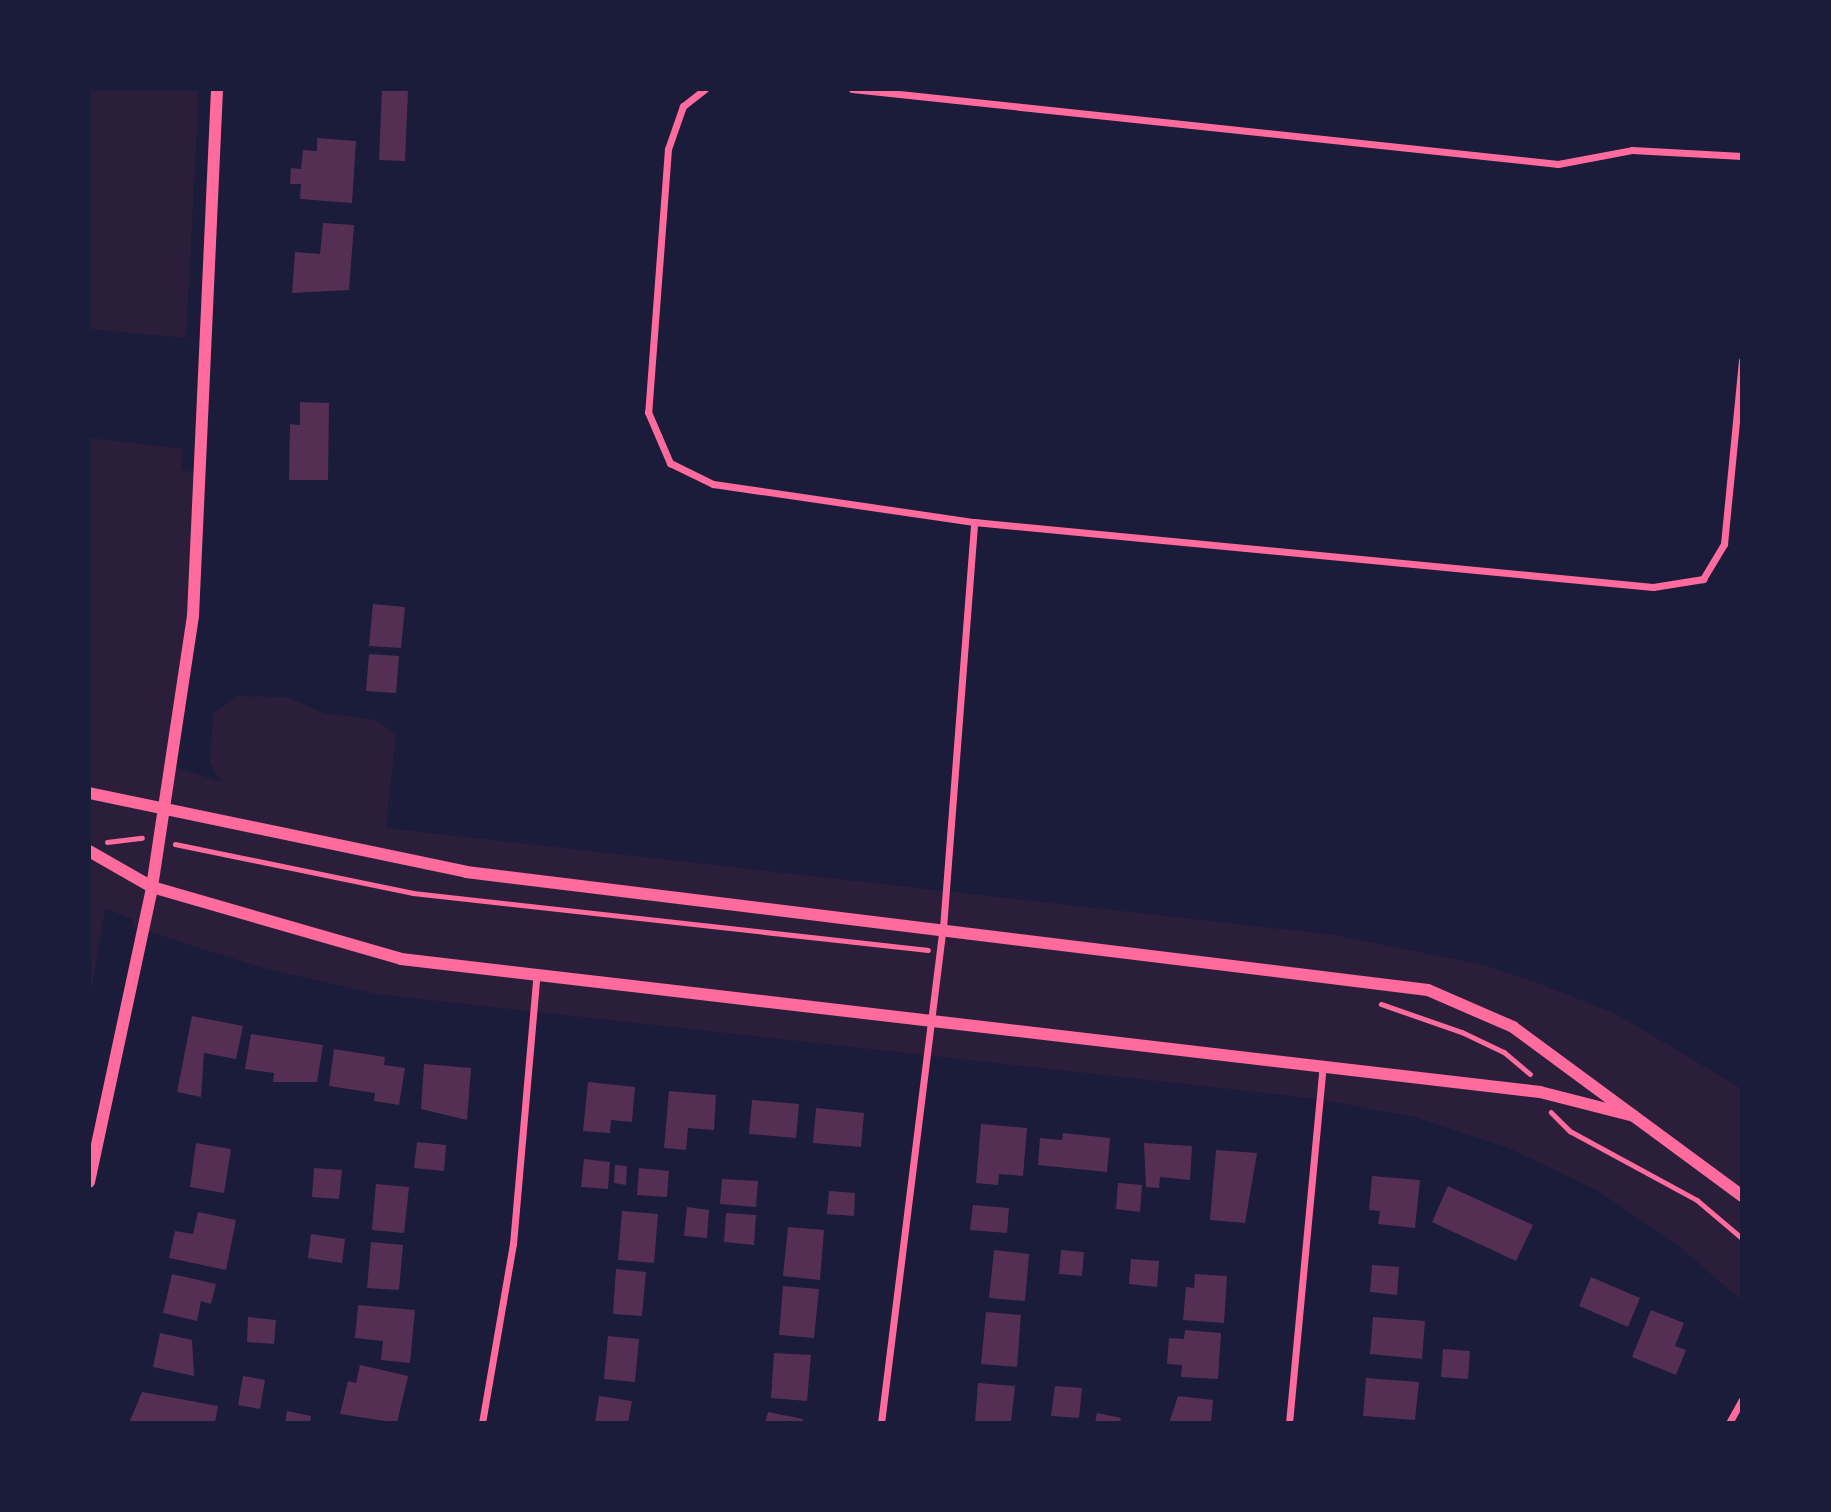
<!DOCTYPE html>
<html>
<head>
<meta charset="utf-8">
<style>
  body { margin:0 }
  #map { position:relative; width:1831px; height:1512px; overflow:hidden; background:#1b1b3a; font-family:Jost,sans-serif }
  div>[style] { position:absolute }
  .green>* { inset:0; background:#2a1e3b }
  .building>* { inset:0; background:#542f53 }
  .path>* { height:4.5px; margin:-2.25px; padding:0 2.25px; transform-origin:2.25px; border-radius:2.25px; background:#ff6b9d }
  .minor>* { height:7px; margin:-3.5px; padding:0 3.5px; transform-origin:3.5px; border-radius:3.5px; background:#ff6b9d }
  .tertiary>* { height:12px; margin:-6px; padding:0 6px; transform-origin:6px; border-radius:6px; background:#ff6b9d }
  span { translate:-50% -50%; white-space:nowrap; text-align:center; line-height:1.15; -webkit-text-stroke:7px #1b1b3a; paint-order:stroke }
  .frame { position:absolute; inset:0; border:91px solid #1b1b3a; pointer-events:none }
</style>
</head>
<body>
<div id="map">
  <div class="green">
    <i style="clip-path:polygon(89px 89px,199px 89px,186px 338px,89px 329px)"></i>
    <i style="clip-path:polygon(89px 438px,183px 449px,181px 470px,199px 473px,193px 634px,166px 764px,221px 782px,210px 763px,213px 714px,237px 696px,286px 697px,324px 713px,376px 720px,396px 734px,386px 828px,1335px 935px,1480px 964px,1536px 982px,1618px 1015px,1742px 1089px,1742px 1301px,1680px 1247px,1598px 1191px,1509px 1148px,1415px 1117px,1318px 1099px,376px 994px,259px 967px,132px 926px,133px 919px,105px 909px,89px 1003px)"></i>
  </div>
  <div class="building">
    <i style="clip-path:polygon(382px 89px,408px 89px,405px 161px,379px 160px)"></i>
    <i style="clip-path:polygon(317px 138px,356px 141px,352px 203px,300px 199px,301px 184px,290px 184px,291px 168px,301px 169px,303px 150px,317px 151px)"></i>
    <i style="clip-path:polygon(323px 223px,354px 225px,349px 290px,292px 293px,295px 252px,320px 254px)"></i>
    <i style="clip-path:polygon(300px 402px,329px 403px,328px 480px,289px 480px,290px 424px,300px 425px)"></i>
    <i style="clip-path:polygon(373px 604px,405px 607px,401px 648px,369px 646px)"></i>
    <i style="clip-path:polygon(369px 654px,399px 656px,396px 693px,366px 691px)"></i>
    <i style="clip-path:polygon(192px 1016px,243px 1026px,236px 1059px,204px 1053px,201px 1097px,177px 1092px)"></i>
    <i style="clip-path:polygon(251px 1034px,323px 1045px,317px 1082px,273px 1082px,274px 1073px,245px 1069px)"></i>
    <i style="clip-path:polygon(334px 1049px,385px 1057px,384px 1065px,405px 1068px,399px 1105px,374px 1101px,375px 1093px,329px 1086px)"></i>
    <i style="clip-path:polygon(424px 1064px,471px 1068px,467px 1120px,421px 1109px)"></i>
    <i style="clip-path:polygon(588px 1082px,635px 1087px,632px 1122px,611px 1120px,610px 1133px,583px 1131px)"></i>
    <i style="clip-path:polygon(669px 1091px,716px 1095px,714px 1130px,688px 1128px,686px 1150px,664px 1148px)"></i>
    <i style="clip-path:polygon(752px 1100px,799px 1104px,796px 1138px,749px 1134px)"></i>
    <i style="clip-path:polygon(816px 1108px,864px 1113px,861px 1147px,813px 1143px)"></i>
    <i style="clip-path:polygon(981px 1124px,1027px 1128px,1023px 1176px,999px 1174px,998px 1185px,976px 1183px)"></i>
    <i style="clip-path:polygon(1063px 1133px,1110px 1138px,1107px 1172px,1038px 1165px,1040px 1138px,1062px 1140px)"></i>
    <i style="clip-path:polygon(417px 1142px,446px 1145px,444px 1171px,414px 1168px)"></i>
    <i style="clip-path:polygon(196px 1143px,231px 1149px,224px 1193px,190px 1187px)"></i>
    <i style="clip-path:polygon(1144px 1143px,1192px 1146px,1190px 1180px,1160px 1177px,1159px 1188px,1146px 1187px)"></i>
    <i style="clip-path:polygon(1216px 1150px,1257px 1153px,1245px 1223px,1210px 1220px)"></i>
    <i style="clip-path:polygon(584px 1159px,610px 1162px,608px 1189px,581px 1187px)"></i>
    <i style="clip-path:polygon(615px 1165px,627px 1166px,626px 1185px,614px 1183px)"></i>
    <i style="clip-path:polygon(314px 1168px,342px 1170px,339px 1199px,312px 1197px)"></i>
    <i style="clip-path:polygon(639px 1168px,669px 1171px,667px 1197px,637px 1195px)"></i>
    <i style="clip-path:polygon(1372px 1176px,1420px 1180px,1415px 1228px,1378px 1224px,1380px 1211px,1369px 1210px)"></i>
    <i style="clip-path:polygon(722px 1179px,758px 1181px,756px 1207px,720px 1204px)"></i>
    <i style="clip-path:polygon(1118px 1183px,1142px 1185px,1140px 1212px,1116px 1209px)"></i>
    <i style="clip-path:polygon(376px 1184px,409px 1187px,404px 1233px,372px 1230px)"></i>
    <i style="clip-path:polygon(1448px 1186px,1533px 1225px,1516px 1261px,1432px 1222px)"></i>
    <i style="clip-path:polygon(829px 1191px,855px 1193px,854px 1216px,827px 1214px)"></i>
    <i style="clip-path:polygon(973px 1205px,1009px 1208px,1007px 1233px,970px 1230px)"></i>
    <i style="clip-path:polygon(687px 1207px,709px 1210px,707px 1238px,684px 1236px)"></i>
    <i style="clip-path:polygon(622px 1211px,658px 1214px,654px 1263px,618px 1260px)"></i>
    <i style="clip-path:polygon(198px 1212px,236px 1220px,226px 1270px,169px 1258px,175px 1231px,193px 1234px)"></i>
    <i style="clip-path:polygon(726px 1213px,756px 1215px,754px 1245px,724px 1242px)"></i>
    <i style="clip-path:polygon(788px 1227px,824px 1230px,820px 1280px,783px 1276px)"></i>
    <i style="clip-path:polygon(311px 1234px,345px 1239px,342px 1263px,308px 1258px)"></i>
    <i style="clip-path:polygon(371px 1242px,403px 1245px,399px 1290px,367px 1288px)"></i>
    <i style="clip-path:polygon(994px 1250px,1029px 1254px,1025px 1301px,989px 1298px)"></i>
    <i style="clip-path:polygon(1061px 1250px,1084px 1252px,1082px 1276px,1059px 1274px)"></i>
    <i style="clip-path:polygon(1131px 1259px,1159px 1261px,1157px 1287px,1129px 1284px)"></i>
    <i style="clip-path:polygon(1372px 1265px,1399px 1267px,1397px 1295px,1370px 1292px)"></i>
    <i style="clip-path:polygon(616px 1269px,646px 1272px,642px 1316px,613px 1314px)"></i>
    <i style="clip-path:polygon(172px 1274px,216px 1284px,211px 1304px,201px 1301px,197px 1321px,163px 1313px)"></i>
    <i style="clip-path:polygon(1195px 1274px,1227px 1276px,1224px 1323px,1183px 1320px,1186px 1287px,1194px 1288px)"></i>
    <i style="clip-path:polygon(1591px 1277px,1640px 1298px,1628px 1327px,1579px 1306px)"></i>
    <i style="clip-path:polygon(783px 1286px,819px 1289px,814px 1338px,779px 1335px)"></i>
    <i style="clip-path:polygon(358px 1305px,415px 1310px,410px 1363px,381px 1360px,383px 1341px,355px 1338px)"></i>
    <i style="clip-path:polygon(1651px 1310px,1684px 1323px,1675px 1346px,1686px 1350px,1676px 1375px,1632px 1357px)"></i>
    <i style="clip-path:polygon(986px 1312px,1021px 1315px,1017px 1367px,981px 1364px)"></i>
    <i style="clip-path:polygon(248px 1317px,276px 1320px,274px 1344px,247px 1342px)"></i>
    <i style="clip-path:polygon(1373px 1317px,1425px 1321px,1422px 1359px,1370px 1354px)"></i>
    <i style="clip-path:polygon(1185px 1330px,1221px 1333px,1218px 1379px,1181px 1377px,1182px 1365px,1167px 1364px,1169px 1338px,1184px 1339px)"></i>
    <i style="clip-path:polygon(160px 1333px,192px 1340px,194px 1376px,153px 1367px)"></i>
    <i style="clip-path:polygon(608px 1336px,639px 1339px,635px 1382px,604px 1379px)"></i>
    <i style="clip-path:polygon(1443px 1349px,1470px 1351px,1468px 1379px,1441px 1377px)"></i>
    <i style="clip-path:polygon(774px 1353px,811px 1355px,807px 1401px,771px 1398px)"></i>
    <i style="clip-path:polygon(360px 1365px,408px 1376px,397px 1423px,340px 1414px,348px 1381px,356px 1383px)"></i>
    <i style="clip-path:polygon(243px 1376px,265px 1380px,260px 1409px,238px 1405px)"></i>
    <i style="clip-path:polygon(1366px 1378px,1419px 1382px,1415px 1420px,1363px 1416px)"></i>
    <i style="clip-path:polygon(978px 1383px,1015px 1386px,1011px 1423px,975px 1423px)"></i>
    <i style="clip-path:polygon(1055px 1386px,1082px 1388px,1079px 1418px,1051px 1416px)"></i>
    <i style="clip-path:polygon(142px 1392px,218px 1406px,215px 1423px,129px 1423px)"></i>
    <i style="clip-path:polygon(599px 1396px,632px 1401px,628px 1423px,595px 1423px)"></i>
    <i style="clip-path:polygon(1178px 1396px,1213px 1400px,1211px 1423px,1169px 1423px)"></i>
    <i style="clip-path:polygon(287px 1411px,311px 1416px,310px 1423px,285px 1423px)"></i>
    <i style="clip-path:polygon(768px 1412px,803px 1419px,803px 1423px,765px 1423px)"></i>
    <i style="clip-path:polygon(1097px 1413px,1121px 1418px,1120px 1423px,1095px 1423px)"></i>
  </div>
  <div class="path">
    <i style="left:107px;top:842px;width:35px;rotate:-7deg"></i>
    <i style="left:175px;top:844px;width:243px;rotate:11.6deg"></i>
    <i style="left:413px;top:893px;width:518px;rotate:6.32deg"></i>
    <i style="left:1381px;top:1004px;width:86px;rotate:19.1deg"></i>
    <i style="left:1462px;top:1032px;width:47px;rotate:25.5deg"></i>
    <i style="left:1504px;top:1052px;width:34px;rotate:40deg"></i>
    <i style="left:1551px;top:1112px;width:27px;rotate:45deg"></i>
    <i style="left:1570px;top:1131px;width:145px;rotate:28.5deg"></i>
    <i style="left:1697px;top:1200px;width:59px;rotate:40.2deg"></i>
  </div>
  <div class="minor">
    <i style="left:705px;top:89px;width:28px;rotate:142deg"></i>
    <i style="left:683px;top:106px;width:46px;rotate:109.2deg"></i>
    <i style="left:668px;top:149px;width:264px;rotate:94.3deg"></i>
    <i style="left:648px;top:412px;width:56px;rotate:66.7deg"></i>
    <i style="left:670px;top:463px;width:48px;rotate:26deg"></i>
    <i style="left:713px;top:484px;width:264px;rotate:8.3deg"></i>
    <i style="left:974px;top:522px;width:682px;rotate:5.47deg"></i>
    <i style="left:1653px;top:587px;width:51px;rotate:-9.1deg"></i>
    <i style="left:1703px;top:579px;width:41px;rotate:-59deg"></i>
    <i style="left:1724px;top:544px;width:184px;rotate:-84.4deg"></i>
    <i style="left:852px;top:89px;width:710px;rotate:6.06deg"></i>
    <i style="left:1558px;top:164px;width:75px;rotate:-10.7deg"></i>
    <i style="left:1632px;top:150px;width:110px;rotate:3.1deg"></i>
    <i style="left:482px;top:1423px;width:182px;rotate:-80.2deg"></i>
    <i style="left:513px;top:1244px;width:266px;rotate:-85deg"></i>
    <i style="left:881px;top:1423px;width:499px;rotate:-82.9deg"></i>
    <i style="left:943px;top:928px;width:407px;rotate:-85.6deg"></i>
    <i style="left:1289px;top:1423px;width:359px;rotate:-84.6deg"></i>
    <i style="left:1729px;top:1423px;width:26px;rotate:-61deg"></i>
  </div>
  <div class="tertiary">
    <i style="left:89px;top:793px;width:385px;rotate:11.8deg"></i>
    <i style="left:466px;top:872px;width:969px;rotate:6.99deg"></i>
    <i style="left:1428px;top:990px;width:93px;rotate:23.5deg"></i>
    <i style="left:1513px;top:1027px;width:285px;rotate:36.4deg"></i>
    <i style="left:89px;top:851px;width:73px;rotate:29.7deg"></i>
    <i style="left:152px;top:887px;width:259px;rotate:16.1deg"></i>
    <i style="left:401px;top:959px;width:1147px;rotate:6.66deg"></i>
    <i style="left:1540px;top:1092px;width:97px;rotate:14.3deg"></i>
    <i style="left:89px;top:1182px;width:302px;rotate:-77.9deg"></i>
    <i style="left:152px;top:887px;width:274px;rotate:-81.4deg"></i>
    <i style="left:193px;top:616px;width:528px;rotate:-87.39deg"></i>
  </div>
  <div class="frame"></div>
</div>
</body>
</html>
